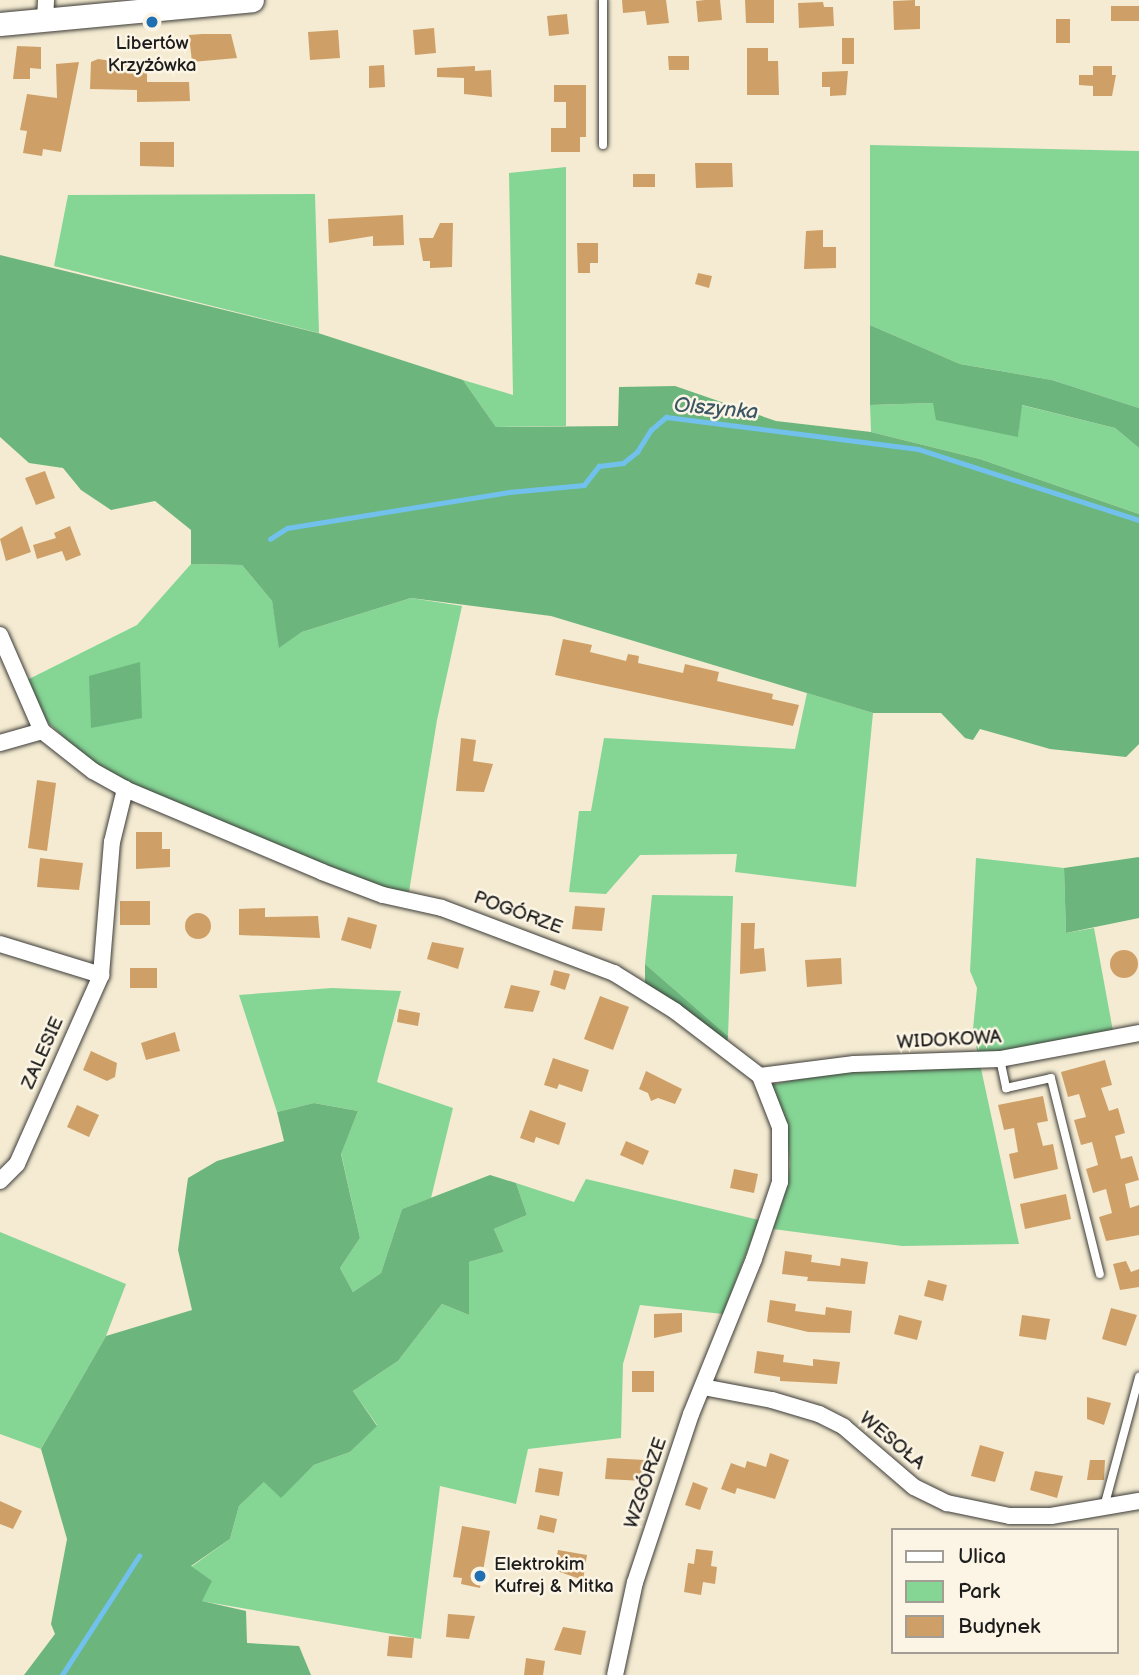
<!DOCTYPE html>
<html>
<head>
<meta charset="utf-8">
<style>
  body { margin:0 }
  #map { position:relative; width:1139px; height:1675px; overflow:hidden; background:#f4ebd2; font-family:"Balsamiq Sans",sans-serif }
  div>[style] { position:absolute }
  .green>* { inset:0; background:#85d595 }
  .forest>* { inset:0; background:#6cb67e }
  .stream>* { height:4.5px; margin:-2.25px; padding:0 2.25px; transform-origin:2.25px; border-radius:2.25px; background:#72c1ed }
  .building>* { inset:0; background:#cea067 }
  .round { border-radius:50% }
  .roads { filter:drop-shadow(0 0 2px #3c3b37) drop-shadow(0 0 2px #3c3b37) }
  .lane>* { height:8px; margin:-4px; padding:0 4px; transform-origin:4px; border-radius:4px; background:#fff }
  .street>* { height:16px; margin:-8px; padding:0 8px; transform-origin:8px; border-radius:8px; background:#fff }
  .secondary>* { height:23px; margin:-11.5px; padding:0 11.5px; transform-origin:11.5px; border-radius:11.5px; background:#fff }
  .dots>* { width:19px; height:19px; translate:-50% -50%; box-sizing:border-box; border:4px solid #fcf5e5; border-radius:50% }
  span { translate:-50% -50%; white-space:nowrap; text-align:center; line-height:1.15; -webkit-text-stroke:5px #fcf5e5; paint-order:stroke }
  .poi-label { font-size:19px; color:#1c1c1c }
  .left { translate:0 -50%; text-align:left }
  .street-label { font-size:19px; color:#1c1c1c }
  .water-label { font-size:21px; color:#3a5665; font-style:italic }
  .legend { position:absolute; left:891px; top:1528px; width:228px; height:126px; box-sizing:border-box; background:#fcf5e5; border:2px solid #a29e95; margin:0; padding:9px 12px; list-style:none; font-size:21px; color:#1c1c1c }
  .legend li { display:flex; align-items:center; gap:14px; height:35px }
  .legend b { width:35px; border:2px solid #a29e95 }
</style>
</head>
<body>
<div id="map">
  <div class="green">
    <i style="clip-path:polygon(870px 145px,1139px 151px,1139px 408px,1052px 380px,960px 364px,870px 325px)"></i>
    <i style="clip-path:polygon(566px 167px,566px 426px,496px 427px,463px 380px,513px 395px,509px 173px)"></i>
    <i style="clip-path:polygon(315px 194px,319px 333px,54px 266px,68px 195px)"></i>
    <i style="clip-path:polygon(933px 403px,1018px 436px,1021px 405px,1115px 428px,1139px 448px,1139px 514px,980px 459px,871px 432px,870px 405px)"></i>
    <i style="clip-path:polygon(191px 564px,242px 565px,272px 601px,280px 647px,302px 632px,411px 598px,462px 606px,437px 720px,409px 892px,385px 889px,142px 790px,86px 758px,39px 714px,23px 682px,137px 625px)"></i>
    <i style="clip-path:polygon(807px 693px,873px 713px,856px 887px,735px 872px,737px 854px,640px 855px,606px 894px,569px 892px,579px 811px,591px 811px,604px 738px,795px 749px)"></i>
    <i style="clip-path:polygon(976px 858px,1064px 868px,1066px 933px,1094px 928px,1113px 1031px,978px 1056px,973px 1029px,977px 988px,970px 971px)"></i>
    <i style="clip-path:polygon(652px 895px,733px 896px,728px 1036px,645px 964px)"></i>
    <i style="clip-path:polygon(332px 988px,401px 991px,377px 1082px,453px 1108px,431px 1198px,402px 1209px,381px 1273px,353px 1292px,340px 1268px,360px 1238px,341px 1153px,358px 1111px,314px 1103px,277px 1112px,239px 995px)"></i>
    <i style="clip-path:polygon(980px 1064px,1019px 1244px,902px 1246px,773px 1229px,788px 1184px,790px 1163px,787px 1135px,770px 1085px,836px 1071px)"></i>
    <i style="clip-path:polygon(586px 1179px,759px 1220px,723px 1314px,640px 1305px,623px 1364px,621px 1438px,528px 1449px,516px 1504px,440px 1486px,421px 1639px,201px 1601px,191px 1567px,230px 1539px,239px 1506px,265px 1481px,281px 1497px,314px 1465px,350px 1452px,377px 1425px,353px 1391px,398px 1361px,442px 1304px,469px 1315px,469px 1262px,504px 1252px,494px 1229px,527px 1215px,516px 1183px,574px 1202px)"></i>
    <i style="clip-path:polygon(0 1232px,126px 1284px,106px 1336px,41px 1449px,0 1434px)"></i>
  </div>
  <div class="forest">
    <i style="clip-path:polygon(0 255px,318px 333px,463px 380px,496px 427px,618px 426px,619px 387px,675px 386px,776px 421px,871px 432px,980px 459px,1139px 514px,1139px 744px,1126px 757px,1050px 749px,980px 729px,973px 740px,965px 738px,941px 713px,873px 713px,551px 616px,411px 598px,302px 632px,279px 648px,272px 601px,242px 565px,191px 564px,191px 530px,155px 501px,111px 510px,81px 490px,63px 468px,29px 463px,0 437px)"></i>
    <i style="clip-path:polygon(870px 325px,960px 364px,1052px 380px,1139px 408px,1139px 448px,1115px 428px,1022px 405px,1018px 437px,936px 420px,933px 403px,870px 405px)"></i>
    <i style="clip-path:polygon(140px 662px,142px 718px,91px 728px,89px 676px)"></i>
    <i style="clip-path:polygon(1139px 857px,1139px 918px,1066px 933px,1064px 868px)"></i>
    <i style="clip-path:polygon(645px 964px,728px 1036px,727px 1045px,645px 986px)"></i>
    <i style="clip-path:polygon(314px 1103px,358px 1111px,341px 1154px,360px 1238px,340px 1268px,353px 1292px,381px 1273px,402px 1209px,490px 1175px,516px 1183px,527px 1215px,494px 1229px,504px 1252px,469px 1262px,469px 1315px,442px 1304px,398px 1361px,353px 1391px,377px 1426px,350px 1452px,314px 1465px,281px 1498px,264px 1482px,239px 1506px,230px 1539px,191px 1566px,212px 1581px,202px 1601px,246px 1611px,247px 1643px,299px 1646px,311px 1675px,24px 1675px,55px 1634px,51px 1624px,67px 1539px,41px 1449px,106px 1336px,192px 1310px,178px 1250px,188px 1178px,217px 1161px,284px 1141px,277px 1112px)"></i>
  </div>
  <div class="stream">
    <i style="left:270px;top:539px;width:20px;rotate:-33deg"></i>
    <i style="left:287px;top:528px;width:225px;rotate:-9.2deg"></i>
    <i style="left:509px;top:492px;width:75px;rotate:-5.3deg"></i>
    <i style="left:584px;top:485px;width:24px;rotate:-52deg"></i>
    <i style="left:599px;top:466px;width:24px;rotate:-7deg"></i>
    <i style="left:623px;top:463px;width:18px;rotate:-38deg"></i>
    <i style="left:637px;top:452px;width:26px;rotate:-58deg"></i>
    <i style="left:651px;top:430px;width:20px;rotate:-41deg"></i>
    <i style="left:666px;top:417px;width:254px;rotate:7.2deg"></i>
    <i style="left:918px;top:449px;width:232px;rotate:17.8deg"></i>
    <i style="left:62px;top:1675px;width:142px;rotate:-57.1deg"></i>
  </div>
  <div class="building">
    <i style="clip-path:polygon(622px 0,666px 0,669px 23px,647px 25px,645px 11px,623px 13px)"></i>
    <i style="clip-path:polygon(705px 0,720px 0,722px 20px,698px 22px,696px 1px)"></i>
    <i style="clip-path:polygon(745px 0,774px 0,774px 23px,746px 23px)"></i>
    <i style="clip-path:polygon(915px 0,915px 6px,920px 6px,920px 29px,894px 30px,893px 1px)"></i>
    <i style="clip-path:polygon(823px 2px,824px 7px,833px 7px,834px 26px,799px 28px,798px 3px)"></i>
    <i style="clip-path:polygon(1111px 6px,1139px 6px,1139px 21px,1111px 21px)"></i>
    <i style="clip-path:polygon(567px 14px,569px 34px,549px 36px,547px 16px)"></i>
    <i style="clip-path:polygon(1056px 19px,1070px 19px,1070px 43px,1056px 43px)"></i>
    <i style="clip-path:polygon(434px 28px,436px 53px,415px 55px,413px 30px)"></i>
    <i style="clip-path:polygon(338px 30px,340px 58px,310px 60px,308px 32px)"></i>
    <i style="clip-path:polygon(202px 34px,231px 34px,237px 58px,192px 62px,189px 35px)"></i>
    <i style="clip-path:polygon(842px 38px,854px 38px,854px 64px,842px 64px)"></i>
    <i style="clip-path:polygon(17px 46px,41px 47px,41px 69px,30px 68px,30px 79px,13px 79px)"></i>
    <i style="clip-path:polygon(747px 48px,768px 48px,768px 61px,778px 61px,779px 95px,747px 95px)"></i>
    <i style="clip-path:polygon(668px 56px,689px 56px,689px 70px,669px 70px)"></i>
    <i style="clip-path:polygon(98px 59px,147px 66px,147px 82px,189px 82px,190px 101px,137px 102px,137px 90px,90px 89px,91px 62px)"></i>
    <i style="clip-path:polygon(79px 62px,61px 152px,43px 149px,42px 156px,23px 153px,27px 131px,20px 130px,27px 94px,57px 98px,56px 64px)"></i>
    <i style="clip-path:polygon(384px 65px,385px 87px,369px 88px,369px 66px)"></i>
    <i style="clip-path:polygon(475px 66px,475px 71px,491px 70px,492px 97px,464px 94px,464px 78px,437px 77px,437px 68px)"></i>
    <i style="clip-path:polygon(1093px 66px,1112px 66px,1112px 75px,1116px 75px,1112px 96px,1093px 96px,1093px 86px,1079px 85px,1079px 75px,1093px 75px)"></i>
    <i style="clip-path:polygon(848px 71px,846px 95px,830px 96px,830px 87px,822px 87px,822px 72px)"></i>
    <i style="clip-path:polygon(554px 85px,586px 85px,586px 137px,580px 137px,580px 152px,551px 152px,551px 128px,566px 128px,566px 102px,554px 102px)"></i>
    <i style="clip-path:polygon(140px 142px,174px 142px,174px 167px,140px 166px)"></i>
    <i style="clip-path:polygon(695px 163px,732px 163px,733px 187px,696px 188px)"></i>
    <i style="clip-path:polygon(633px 174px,655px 174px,655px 187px,633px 187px)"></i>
    <i style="clip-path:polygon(403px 215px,404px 245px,373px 246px,373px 236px,329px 243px,328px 219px)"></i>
    <i style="clip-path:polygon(440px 223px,453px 223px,452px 267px,430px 268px,430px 261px,423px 261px,419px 238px,433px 238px)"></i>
    <i style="clip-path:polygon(823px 230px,823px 247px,836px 247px,836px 268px,804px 269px,806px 231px)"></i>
    <i style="clip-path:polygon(577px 243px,598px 243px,598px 263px,590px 263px,590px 273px,578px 273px)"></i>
    <i style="clip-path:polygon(698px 273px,712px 276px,709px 288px,695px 284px)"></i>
    <i style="clip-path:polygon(45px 471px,55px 498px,36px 505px,25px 478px)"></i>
    <i style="clip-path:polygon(22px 526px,31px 552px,6px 561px,0 539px)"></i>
    <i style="clip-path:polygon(70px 526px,81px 555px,66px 561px,62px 551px,37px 559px,33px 545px,56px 538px,54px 533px)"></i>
    <i style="clip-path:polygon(563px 639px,592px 645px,590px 652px,626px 661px,628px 654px,639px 656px,638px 663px,683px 673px,685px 664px,719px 672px,717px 681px,773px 694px,772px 699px,799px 705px,793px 726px,555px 675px)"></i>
    <i style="clip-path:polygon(461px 738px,476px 740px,473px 761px,493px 764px,484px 792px,456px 791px)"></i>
    <i style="clip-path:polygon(37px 780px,56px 783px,47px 851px,28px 848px)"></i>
    <i style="clip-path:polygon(136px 832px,162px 832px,162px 849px,170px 849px,170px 867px,136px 869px)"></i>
    <i style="clip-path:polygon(40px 858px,83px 863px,79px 890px,37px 887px)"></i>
    <i style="clip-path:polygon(120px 901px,150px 901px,150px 925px,120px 925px)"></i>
    <i style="clip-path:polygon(575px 906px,605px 908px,602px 931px,572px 929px)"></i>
    <i style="clip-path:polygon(265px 908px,265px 917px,318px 916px,320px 938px,239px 935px,239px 909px)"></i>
    <i class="round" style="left:185px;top:913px;width:26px;height:26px"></i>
    <i style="clip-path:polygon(348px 917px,377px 925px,371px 949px,341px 940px)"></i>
    <i style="clip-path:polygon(741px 923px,755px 923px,754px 949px,764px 948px,766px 971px,740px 974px)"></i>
    <i style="clip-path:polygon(432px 942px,464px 948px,458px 969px,427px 959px)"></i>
    <i class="round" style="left:1110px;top:950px;width:28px;height:28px"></i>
    <i style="clip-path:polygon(841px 958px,842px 984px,807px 987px,805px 960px)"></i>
    <i style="clip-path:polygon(130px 968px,157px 968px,157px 988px,130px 988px)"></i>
    <i style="clip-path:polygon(554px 970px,570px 974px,565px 990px,550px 985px)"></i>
    <i style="clip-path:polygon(511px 985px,540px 991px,533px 1012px,504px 1008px)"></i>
    <i style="clip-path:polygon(600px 996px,629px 1007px,613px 1050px,584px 1039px)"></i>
    <i style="clip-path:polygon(399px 1009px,420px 1013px,418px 1026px,397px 1022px)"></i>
    <i style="clip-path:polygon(175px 1032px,180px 1051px,146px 1060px,141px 1043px)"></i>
    <i style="clip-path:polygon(91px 1051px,117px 1063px,115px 1077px,107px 1081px,83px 1070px)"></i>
    <i style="clip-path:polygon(553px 1058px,589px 1070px,582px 1092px,559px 1084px,557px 1089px,544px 1085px)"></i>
    <i style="clip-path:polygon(1105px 1060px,1112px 1085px,1101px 1088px,1109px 1111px,1118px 1108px,1125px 1133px,1115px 1136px,1121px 1159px,1132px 1156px,1139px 1180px,1125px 1184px,1130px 1208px,1139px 1205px,1139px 1235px,1106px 1241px,1099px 1217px,1112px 1213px,1106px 1189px,1093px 1193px,1086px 1169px,1098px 1165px,1092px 1142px,1081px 1145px,1074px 1120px,1086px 1117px,1079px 1094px,1068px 1097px,1061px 1072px)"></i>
    <i style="clip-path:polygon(646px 1071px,682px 1089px,675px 1104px,658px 1098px,651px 1101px,648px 1093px,639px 1089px)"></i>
    <i style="clip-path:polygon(1043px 1096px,1048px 1121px,1037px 1123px,1043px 1146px,1053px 1144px,1058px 1169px,1014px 1179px,1009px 1154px,1018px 1152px,1014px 1128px,1004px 1130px,998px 1105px)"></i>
    <i style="clip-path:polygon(77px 1105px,99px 1115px,89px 1137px,67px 1127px)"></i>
    <i style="clip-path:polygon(530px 1110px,566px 1123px,559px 1145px,536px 1137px,534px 1143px,520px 1138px)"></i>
    <i style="clip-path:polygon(626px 1141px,649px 1151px,643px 1165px,620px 1155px)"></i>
    <i style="clip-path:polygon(734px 1169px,758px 1174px,754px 1193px,730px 1188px)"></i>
    <i style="clip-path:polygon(1066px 1194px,1071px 1219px,1025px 1229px,1020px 1204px)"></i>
    <i style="clip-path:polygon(785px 1251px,812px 1255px,811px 1262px,840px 1266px,841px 1258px,868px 1262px,865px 1284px,807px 1281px,808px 1277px,782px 1274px)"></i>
    <i style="clip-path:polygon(1126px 1261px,1131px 1272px,1139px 1269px,1139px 1287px,1120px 1290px,1113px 1264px)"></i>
    <i style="clip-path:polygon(928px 1280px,947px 1285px,943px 1301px,924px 1296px)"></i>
    <i style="clip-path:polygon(770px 1300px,796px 1304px,795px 1311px,825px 1315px,826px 1307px,852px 1311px,850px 1333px,808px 1332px,767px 1322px)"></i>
    <i style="clip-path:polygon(1111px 1308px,1137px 1315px,1126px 1346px,1102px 1339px)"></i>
    <i style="clip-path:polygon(682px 1313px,682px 1332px,654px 1338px,654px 1314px)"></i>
    <i style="clip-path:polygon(899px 1315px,922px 1321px,917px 1340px,894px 1334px)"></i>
    <i style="clip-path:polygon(1022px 1315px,1050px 1319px,1046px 1340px,1019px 1336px)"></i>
    <i style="clip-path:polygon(757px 1351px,784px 1355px,783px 1362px,813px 1366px,813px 1359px,840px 1362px,837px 1384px,780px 1381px,780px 1377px,754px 1373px)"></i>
    <i style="clip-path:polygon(632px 1371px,654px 1371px,654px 1392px,632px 1392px)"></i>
    <i style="clip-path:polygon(1087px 1397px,1111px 1403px,1104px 1425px,1087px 1419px)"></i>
    <i style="clip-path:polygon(980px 1445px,1004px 1452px,995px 1482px,971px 1476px)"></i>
    <i style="clip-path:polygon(770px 1453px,789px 1460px,775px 1499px,737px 1488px,735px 1494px,721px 1489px,731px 1463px,745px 1468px,747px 1461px,766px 1467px)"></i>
    <i style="clip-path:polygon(607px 1458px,645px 1460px,644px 1481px,605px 1479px)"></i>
    <i style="clip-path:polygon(1090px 1460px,1105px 1460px,1104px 1480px,1087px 1480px)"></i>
    <i style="clip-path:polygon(539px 1468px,563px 1472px,559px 1496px,535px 1492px)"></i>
    <i style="clip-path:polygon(1035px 1471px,1063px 1476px,1057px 1498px,1030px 1490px)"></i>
    <i style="clip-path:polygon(693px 1482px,708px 1488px,700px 1510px,685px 1505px)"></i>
    <i style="clip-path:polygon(0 1501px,22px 1511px,13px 1529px,0 1524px)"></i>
    <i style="clip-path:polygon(540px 1515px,557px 1519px,554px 1533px,537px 1529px)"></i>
    <i style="clip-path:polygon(462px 1526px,490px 1531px,480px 1588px,461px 1584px,462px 1578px,453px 1577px)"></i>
    <i style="clip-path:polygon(696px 1549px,713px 1551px,711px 1566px,717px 1567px,715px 1584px,703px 1582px,701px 1595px,684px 1592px,688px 1563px,694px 1564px)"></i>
    <i style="clip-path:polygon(558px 1550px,587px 1555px,583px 1580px,554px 1570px)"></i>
    <i style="clip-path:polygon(448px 1614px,475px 1616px,469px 1639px,446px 1637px)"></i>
    <i style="clip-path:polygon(563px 1627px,586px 1631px,581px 1655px,554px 1650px)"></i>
    <i style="clip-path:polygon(389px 1636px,414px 1638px,412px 1658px,387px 1656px)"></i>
    <i style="clip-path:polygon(526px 1658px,545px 1661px,543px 1675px,524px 1675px)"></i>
  </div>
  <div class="roads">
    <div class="lane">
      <i style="left:603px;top:0;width:145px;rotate:90deg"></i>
      <i style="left:1000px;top:1059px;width:30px;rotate:78deg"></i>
      <i style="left:1006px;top:1088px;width:46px;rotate:-12.5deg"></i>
      <i style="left:1051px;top:1078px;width:202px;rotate:76deg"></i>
      <i style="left:1104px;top:1507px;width:135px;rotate:-74.9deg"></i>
    </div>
    <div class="street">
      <i style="left:45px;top:20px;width:20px;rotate:-87deg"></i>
      <i style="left:0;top:635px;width:105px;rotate:66.4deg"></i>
      <i style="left:42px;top:731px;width:65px;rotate:38.1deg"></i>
      <i style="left:93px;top:771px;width:37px;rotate:29deg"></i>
      <i style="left:125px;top:789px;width:214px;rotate:22.8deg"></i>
      <i style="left:322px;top:872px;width:65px;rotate:20.7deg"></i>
      <i style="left:383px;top:895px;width:60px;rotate:12.4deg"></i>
      <i style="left:442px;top:908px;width:184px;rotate:20.7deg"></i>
      <i style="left:614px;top:973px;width:72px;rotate:31.9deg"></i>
      <i style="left:675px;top:1011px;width:107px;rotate:37.4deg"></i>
      <i style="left:760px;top:1076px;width:55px;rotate:68.6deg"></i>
      <i style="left:780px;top:1127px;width:55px;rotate:90deg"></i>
      <i style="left:780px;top:1182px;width:81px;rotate:108.7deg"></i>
      <i style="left:754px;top:1259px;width:167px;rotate:112.1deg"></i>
      <i style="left:691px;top:1414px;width:177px;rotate:108.4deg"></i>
      <i style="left:635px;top:1582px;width:95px;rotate:102.1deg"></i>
      <i style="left:0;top:743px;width:44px;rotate:-15.9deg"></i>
      <i style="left:0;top:944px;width:106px;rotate:17.1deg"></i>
      <i style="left:760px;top:1076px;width:95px;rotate:-7.3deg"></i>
      <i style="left:854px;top:1064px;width:146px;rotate:-2deg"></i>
      <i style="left:1000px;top:1059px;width:141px;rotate:-10.6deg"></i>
      <i style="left:0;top:1181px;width:24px;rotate:-45deg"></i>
      <i style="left:17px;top:1164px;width:207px;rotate:-66deg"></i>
      <i style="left:101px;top:975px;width:133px;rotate:-85.3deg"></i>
      <i style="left:112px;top:842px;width:55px;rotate:-76.2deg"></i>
      <i style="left:703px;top:1387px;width:70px;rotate:10.7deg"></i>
      <i style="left:772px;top:1400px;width:49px;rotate:16.6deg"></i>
      <i style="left:819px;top:1414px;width:28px;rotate:27deg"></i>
      <i style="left:844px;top:1427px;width:92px;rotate:40.6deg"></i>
      <i style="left:914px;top:1487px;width:37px;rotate:26deg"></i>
      <i style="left:947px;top:1503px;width:64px;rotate:11.7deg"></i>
      <i style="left:1010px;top:1516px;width:41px"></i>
      <i style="left:1051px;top:1516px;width:89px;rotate:-9.7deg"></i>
    </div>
    <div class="secondary">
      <i style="left:0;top:24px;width:253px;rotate:-5.4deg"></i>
    </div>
  </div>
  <div class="dots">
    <i style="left:152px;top:22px;background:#1f6fb2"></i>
    <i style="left:480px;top:1576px;background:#1f6fb2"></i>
  </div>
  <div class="poi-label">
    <span style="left:152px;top:55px">Libertów<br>Krzyżówka</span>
    <span class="left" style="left:494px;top:1576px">Elektrokim<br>Kufrej &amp; Mitka</span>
  </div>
  <div class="street-label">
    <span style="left:518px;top:913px;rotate:20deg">POGÓRZE</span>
    <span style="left:949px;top:1040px;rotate:-3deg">WIDOKOWA</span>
    <span style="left:43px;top:1053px;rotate:-66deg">ZALESIE</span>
    <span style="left:892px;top:1441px;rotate:40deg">WESOŁA</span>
    <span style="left:646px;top:1483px;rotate:-71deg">WZGÓRZE</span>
  </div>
  <div class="water-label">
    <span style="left:716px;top:409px;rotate:5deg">Olszynka</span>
  </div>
  <ul class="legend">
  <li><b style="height:9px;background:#fff"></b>Ulica</li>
  <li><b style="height:19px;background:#85d595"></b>Park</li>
  <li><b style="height:19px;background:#cea067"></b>Budynek</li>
  </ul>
</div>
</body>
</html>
